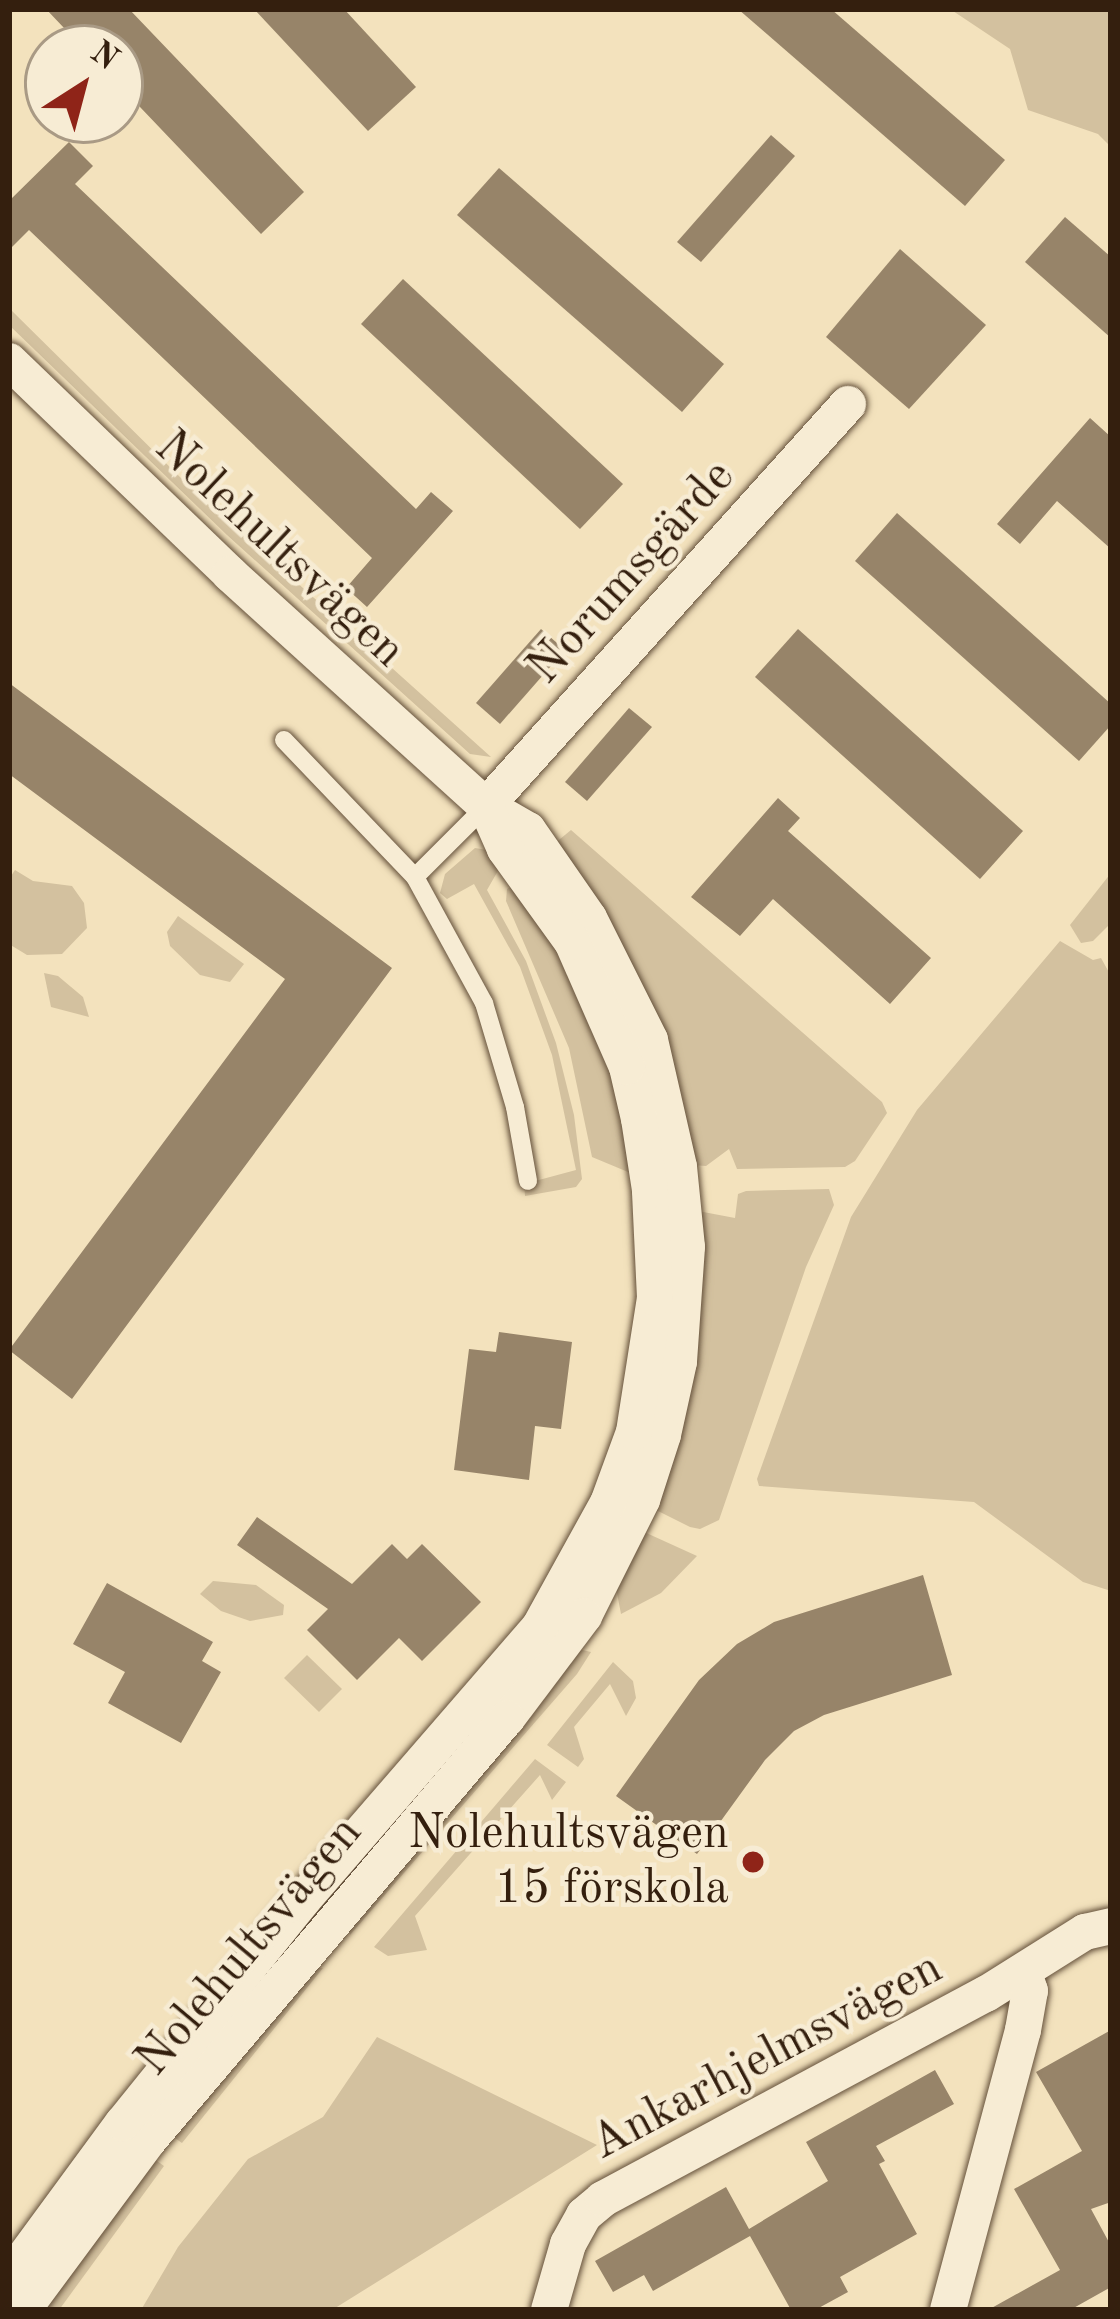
<!DOCTYPE html>
<html>
<head>
<meta charset="utf-8">
<style>
  body { margin:0 }
  #map { position:relative; width:1120px; height:2319px; overflow:hidden; background:#f3e2bd; font-family:"Old Standard TT",serif }
  div>[style] { position:absolute }
  .green>* { inset:0; background:#d3c19f }
  .building>* { inset:0; background:#978469 }
  .roads { filter:drop-shadow(0 0 3px #64503a) drop-shadow(0 0 3px #64503a) }
  .lane>* { height:18px; margin:-9px; padding:0 9px; transform-origin:9px; border-radius:9px; background:#f7ecd4 }
  .street>* { height:36px; margin:-18px; padding:0 18px; transform-origin:18px; border-radius:18px; background:#f7ecd4 }
  .dots>* { width:33px; height:33px; translate:-50% -50%; box-sizing:border-box; border:6px solid #f7ecd4; border-radius:50% }
  span { translate:-50% -50%; white-space:nowrap; text-align:center; line-height:1.15; -webkit-text-stroke:9px #f7ecd4; paint-order:stroke }
  .street-label { font-size:48px; color:#341f0e }
  .poi-label { font-size:48px; color:#341f0e }
  .right { translate:-100% -50%; text-align:right }
  .frame { position:absolute; inset:0; border:12px solid #341f0e; pointer-events:none }
  .north { position:absolute; left:24px; top:24px; width:120px; height:120px; box-sizing:border-box; background:#f7ecd4; border:3px solid #a99a85; border-radius:50%; rotate:36deg; font-size:33px; font-weight:700; line-height:48px; text-align:center; color:#341f0e }
  .north::after { content:''; display:block; margin:auto; width:42px; height:54px; background:#8f2418; clip-path:polygon(50% 0,100% 100%,50% 72%,0 100%) }
</style>
</head>
<body>
<div id="map">
  <div class="green">
    <i style="clip-path:polygon(950px 9px,1111px 9px,1111px 147px,1098px 134px,1028px 110px,1010px 49px)"></i>
    <i style="clip-path:polygon(9px 308px,184px 481px,491px 757px,470px 754px,227px 535px,9px 325px)"></i>
    <i style="clip-path:polygon(571px 830px,882px 1102px,887px 1113px,855px 1161px,845px 1167px,737px 1169px,729px 1149px,706px 1166px,692px 1165px,554px 844px)"></i>
    <i style="clip-path:polygon(475px 848px,487px 850px,499px 869px,487px 890px,526px 961px,556px 1043px,574px 1115px,582px 1179px,576px 1187px,525px 1196px,524px 1184px,576px 1170px,552px 1055px,520px 967px,474px 884px,447px 899px,440px 893px,445px 874px)"></i>
    <i style="clip-path:polygon(15px 870px,33px 881px,72px 886px,84px 903px,87px 928px,62px 954px,27px 955px,9px 944px,9px 879px)"></i>
    <i style="clip-path:polygon(1111px 873px,1111px 923px,1093px 941px,1081px 943px,1070px 925px)"></i>
    <i style="clip-path:polygon(518px 883px,599px 1022px,640px 1177px,592px 1157px,569px 1048px,506px 901px,507px 889px)"></i>
    <i style="clip-path:polygon(178px 916px,244px 964px,230px 982px,200px 975px,170px 946px,167px 932px)"></i>
    <i style="clip-path:polygon(1060px 941px,1093px 960px,1101px 958px,1111px 976px,1111px 1591px,1083px 1582px,974px 1502px,759px 1486px,757px 1479px,851px 1217px,917px 1110px)"></i>
    <i style="clip-path:polygon(44px 973px,58px 976px,83px 997px,89px 1017px,51px 1007px)"></i>
    <i style="clip-path:polygon(829px 1189px,834px 1205px,806px 1267px,719px 1520px,700px 1529px,690px 1527px,652px 1508px,698px 1211px,735px 1218px,738px 1194px,746px 1191px)"></i>
    <i style="clip-path:polygon(642px 1531px,697px 1556px,661px 1593px,621px 1614px,616px 1588px)"></i>
    <i style="clip-path:polygon(213px 1581px,256px 1585px,284px 1605px,283px 1615px,250px 1621px,221px 1611px,200px 1594px)"></i>
    <i style="clip-path:polygon(578px 1649px,591px 1652px,577px 1674px,350px 1935px,346px 1924px)"></i>
    <i style="clip-path:polygon(307px 1655px,342px 1689px,319px 1712px,284px 1678px)"></i>
    <i style="clip-path:polygon(613px 1662px,633px 1681px,636px 1698px,626px 1716px,610px 1684px,574px 1727px,584px 1759px,578px 1767px,547px 1745px)"></i>
    <i style="clip-path:polygon(535px 1759px,566px 1782px,552px 1800px,540px 1775px,415px 1916px,427px 1950px,388px 1956px,374px 1947px)"></i>
    <i style="clip-path:polygon(317px 1968px,323px 1968px,182px 2143px,169px 2134px)"></i>
    <i style="clip-path:polygon(377px 2037px,597px 2145px,332px 2310px,141px 2310px,178px 2247px,248px 2159px,323px 2117px)"></i>
    <i style="clip-path:polygon(150px 2156px,164px 2166px,59px 2310px,38px 2310px)"></i>
  </div>
  <div class="building">
    <i style="clip-path:polygon(46px 9px,129px 9px,304px 192px,261px 234px,120px 86px,120px 48px,83px 48px)"></i>
    <i style="clip-path:polygon(254px 9px,344px 9px,416px 87px,368px 131px)"></i>
    <i style="clip-path:polygon(738px 9px,831px 9px,1005px 160px,965px 206px)"></i>
    <i style="clip-path:polygon(771px 135px,795px 156px,701px 262px,677px 242px)"></i>
    <i style="clip-path:polygon(69px 142px,93px 166px,75px 184px,416px 509px,431px 492px,453px 511px,367px 607px,346px 588px,372px 558px,29px 230px,9px 250px,9px 201px)"></i>
    <i style="clip-path:polygon(499px 168px,724px 364px,682px 412px,457px 215px)"></i>
    <i style="clip-path:polygon(1065px 217px,1111px 257px,1111px 338px,1025px 262px)"></i>
    <i style="clip-path:polygon(900px 249px,986px 325px,909px 409px,826px 337px)"></i>
    <i style="clip-path:polygon(403px 279px,623px 484px,580px 529px,361px 324px)"></i>
    <i style="clip-path:polygon(1090px 418px,1111px 437px,1111px 549px,1057px 501px,1020px 544px,997px 524px)"></i>
    <i style="clip-path:polygon(897px 513px,1111px 704px,1111px 725px,1079px 761px,855px 561px)"></i>
    <i style="clip-path:polygon(541px 629px,565px 650px,500px 724px,476px 703px)"></i>
    <i style="clip-path:polygon(798px 629px,1023px 831px,980px 879px,755px 677px)"></i>
    <i style="clip-path:polygon(9px 683px,392px 968px,72px 1399px,9px 1350px,285px 979px,9px 774px)"></i>
    <i style="clip-path:polygon(629px 708px,652px 727px,587px 801px,565px 782px)"></i>
    <i style="clip-path:polygon(778px 798px,800px 818px,788px 831px,931px 958px,890px 1004px,773px 899px,740px 936px,691px 897px)"></i>
    <i style="clip-path:polygon(499px 1332px,572px 1342px,561px 1429px,535px 1426px,529px 1480px,454px 1470px,469px 1349px,496px 1352px)"></i>
    <i style="clip-path:polygon(257px 1517px,352px 1584px,392px 1544px,407px 1559px,422px 1544px,481px 1602px,422px 1661px,399px 1638px,357px 1680px,307px 1630px,328px 1609px,237px 1545px)"></i>
    <i style="clip-path:polygon(923px 1575px,952px 1675px,824px 1715px,794px 1731px,765px 1760px,697px 1854px,616px 1796px,699px 1680px,737px 1644px,774px 1622px)"></i>
    <i style="clip-path:polygon(107px 1583px,213px 1642px,202px 1661px,221px 1672px,181px 1743px,108px 1703px,125px 1672px,73px 1644px)"></i>
    <i style="clip-path:polygon(1111px 2030px,1111px 2202px,1091px 2209px,1111px 2246px,1111px 2287px,1070px 2310px,988px 2310px,1060px 2270px,1014px 2189px,1082px 2151px,1036px 2072px)"></i>
    <i style="clip-path:polygon(935px 2070px,954px 2104px,876px 2146px,885px 2161px,879px 2164px,917px 2234px,840px 2277px,848px 2292px,815px 2310px,791px 2310px,750px 2236px,653px 2291px,644px 2275px,613px 2292px,595px 2261px,726px 2187px,749px 2229px,828px 2181px,806px 2142px)"></i>
  </div>
  <div class="roads">
    <div class="lane">
      <i style="left:284px;top:740px;width:190px;rotate:46.3deg"></i>
      <i style="left:415px;top:877px;width:100px;rotate:-45deg"></i>
      <i style="left:415px;top:877px;width:144px;rotate:61.3deg"></i>
      <i style="left:484px;top:1003px;width:109px;rotate:73.4deg"></i>
      <i style="left:515px;top:1107px;width:75px;rotate:80deg"></i>
    </div>
    <div class="street">
      <i style="left:9px;top:361px;width:307px;rotate:43.9deg"></i>
      <i style="left:230px;top:574px;width:345px;rotate:42.2deg"></i>
      <i style="left:486px;top:806px;width:48px;rotate:29.7deg"></i>
      <i style="left:528px;top:830px;width:107px;rotate:55.3deg"></i>
      <i style="left:589px;top:918px;width:136px;rotate:63.4deg"></i>
      <i style="left:650px;top:1040px;width:130px;rotate:77.1deg"></i>
      <i style="left:679px;top:1167px;width:80px;rotate:84.3deg"></i>
      <i style="left:687px;top:1247px;width:115px;rotate:94deg"></i>
      <i style="left:679px;top:1362px;width:75px;rotate:102.4deg"></i>
      <i style="left:663px;top:1435px;width:68px;rotate:107.9deg"></i>
      <i style="left:642px;top:1500px;width:130px;rotate:116.6deg"></i>
      <i style="left:584px;top:1616px;width:128px;rotate:127deg"></i>
      <i style="left:507px;top:1718px;width:555px;rotate:130.32deg"></i>
      <i style="left:148px;top:2141px;width:210px;rotate:126.5deg"></i>
      <i style="left:486px;top:806px;width:541px;rotate:-48deg"></i>
      <i style="left:9px;top:2278px;width:192px;rotate:-53.7deg"></i>
      <i style="left:123px;top:2123px;width:285px;rotate:-51.1deg"></i>
      <i style="left:302px;top:1901px;width:364px;rotate:-49.1deg"></i>
      <i style="left:540px;top:1626px;width:141px;rotate:-61.1deg"></i>
      <i style="left:608px;top:1503px;width:76px;rotate:-69.9deg"></i>
      <i style="left:634px;top:1432px;width:136px;rotate:-81.1deg"></i>
      <i style="left:655px;top:1298px;width:108px;rotate:-92.7deg"></i>
      <i style="left:650px;top:1190px;width:72px;rotate:-98.8deg"></i>
      <i style="left:639px;top:1119px;width:53px;rotate:-103deg"></i>
      <i style="left:627px;top:1067px;width:137px;rotate:-113.7deg"></i>
      <i style="left:572px;top:942px;width:115px;rotate:-125.8deg"></i>
      <i style="left:505px;top:849px;width:47px;rotate:-113.8deg"></i>
      <i style="left:549px;top:2310px;width:69px;rotate:-73.9deg"></i>
      <i style="left:568px;top:2244px;width:33px;rotate:-61deg"></i>
      <i style="left:584px;top:2215px;width:25px;rotate:-40deg"></i>
      <i style="left:603px;top:2199px;width:434px;rotate:-28.2deg"></i>
      <i style="left:986px;top:1994px;width:117px;rotate:-32.1deg"></i>
      <i style="left:1085px;top:1932px;width:27px;rotate:-13deg"></i>
      <i style="left:948px;top:2310px;width:290px;rotate:-75deg"></i>
      <i style="left:1023px;top:2030px;width:40px;rotate:-80deg"></i>
      <i style="left:1030px;top:1991px;width:20px;rotate:-108deg"></i>
    </div>
  </div>
  <div class="dots">
    <i style="left:753px;top:1862px;background:#8f2418"></i>
  </div>
  <div class="street-label">
    <span style="left:279px;top:550px;rotate:43deg">Nolehultsvägen</span>
    <span style="left:632px;top:573px;rotate:-48deg">Norumsgärde</span>
    <span style="left:250px;top:1947px;rotate:-50deg">Nolehultsvägen</span>
    <span style="left:767px;top:2057px;rotate:-28deg">Ankarhjelmsvägen</span>
  </div>
  <div class="poi-label">
    <span class="right" style="left:729px;top:1862px">Nolehultsvägen<br>15 förskola</span>
  </div>
  <div class="frame"></div>
  <div class="north">N</div>
</div>
</body>
</html>
